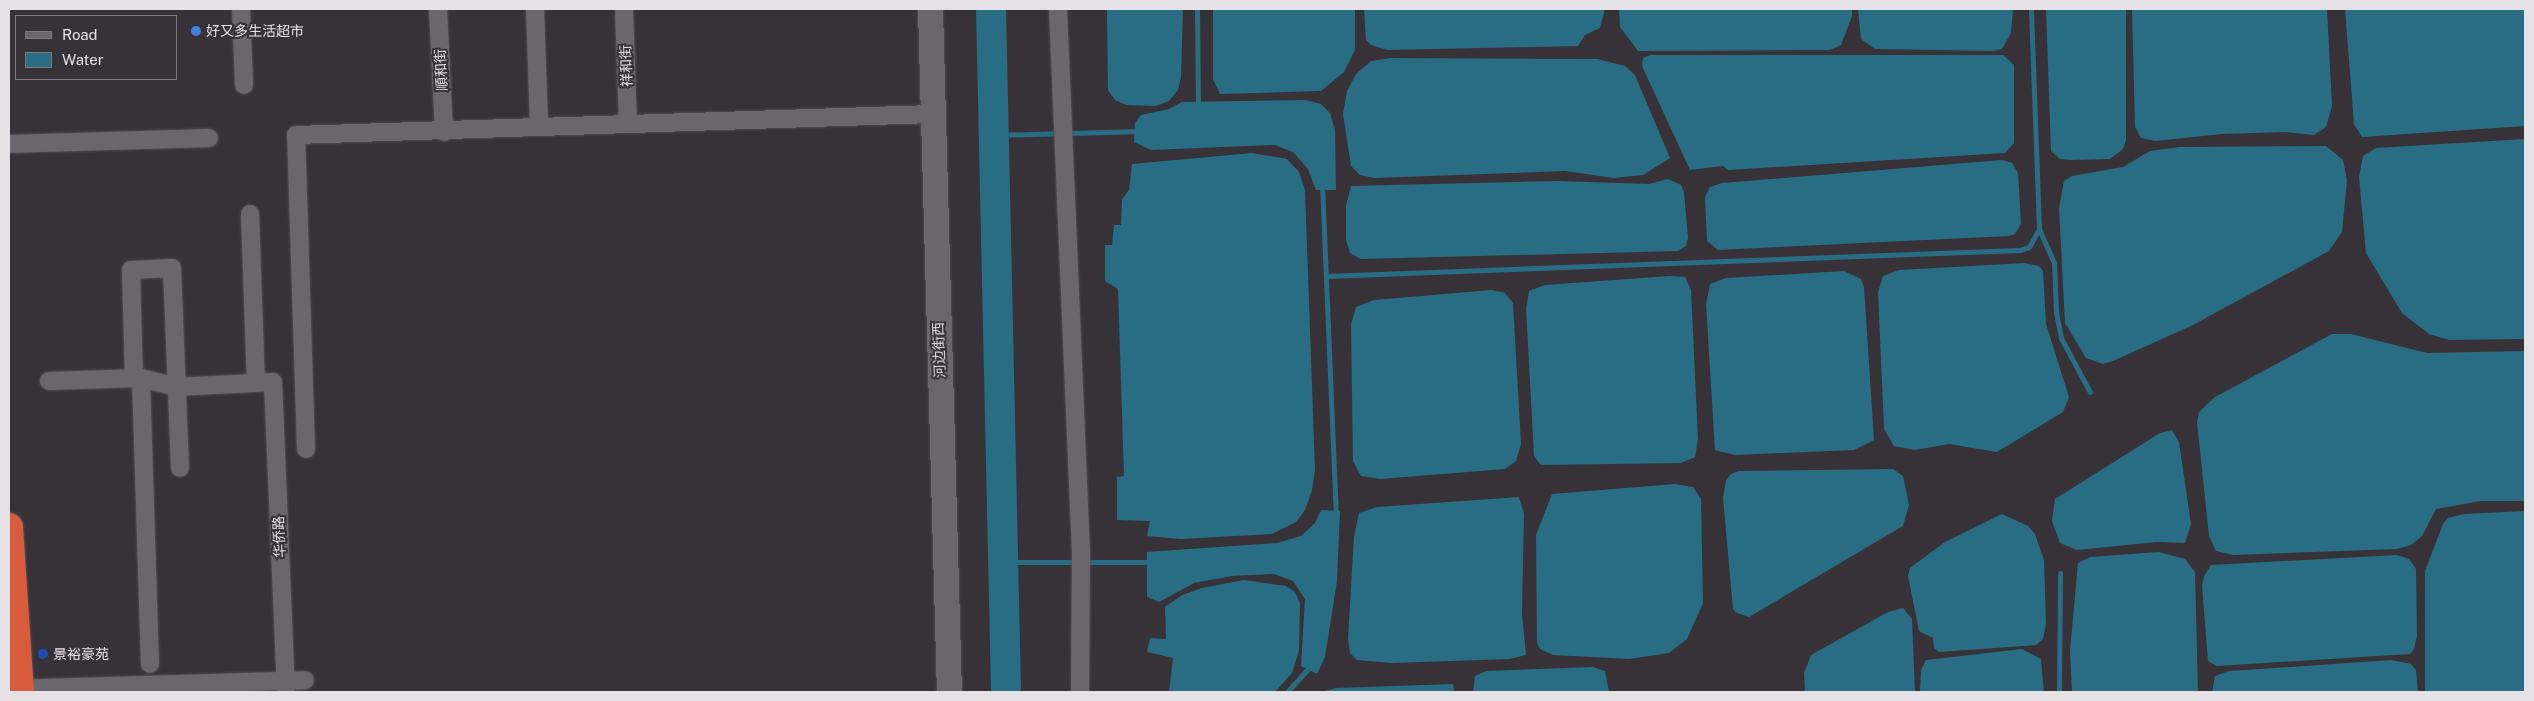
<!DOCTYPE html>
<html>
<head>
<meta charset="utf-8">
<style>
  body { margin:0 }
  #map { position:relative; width:2534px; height:701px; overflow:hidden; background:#373238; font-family:"Public Sans","Noto Sans SC",sans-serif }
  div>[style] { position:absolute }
  .water>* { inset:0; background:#286d83 }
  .stream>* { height:5px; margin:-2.5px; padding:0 2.5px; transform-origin:2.5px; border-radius:2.5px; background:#286d83 }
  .river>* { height:30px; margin:-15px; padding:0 15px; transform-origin:15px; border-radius:15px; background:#286d83 }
  .roads { filter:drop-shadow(0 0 1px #524e53) drop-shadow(0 0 1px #524e53) }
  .street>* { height:18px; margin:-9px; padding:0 9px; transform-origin:9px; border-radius:9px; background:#6b666d }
  .secondary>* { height:25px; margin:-12.5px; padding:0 12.5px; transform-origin:12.5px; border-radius:12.5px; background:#6b666d }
  .highway>* { height:28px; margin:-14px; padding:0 14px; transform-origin:14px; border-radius:14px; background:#d85c3b }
  .dots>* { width:14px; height:14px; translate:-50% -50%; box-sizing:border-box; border:2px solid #373238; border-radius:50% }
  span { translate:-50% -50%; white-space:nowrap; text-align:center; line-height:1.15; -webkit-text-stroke:4px #373238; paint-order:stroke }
  .poi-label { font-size:14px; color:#e5e2e6 }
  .left { translate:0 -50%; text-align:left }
  .street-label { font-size:14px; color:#e5e2e6 }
  .frame { position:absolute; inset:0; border:10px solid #e5e2e6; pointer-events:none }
  .legend { position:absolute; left:15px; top:15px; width:162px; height:65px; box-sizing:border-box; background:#373238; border:1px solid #7d787e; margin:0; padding:6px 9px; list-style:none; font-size:15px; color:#e5e2e6 }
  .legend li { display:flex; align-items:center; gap:10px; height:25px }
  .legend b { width:25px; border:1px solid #7d787e }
</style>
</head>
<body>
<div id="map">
  <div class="water">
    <i style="clip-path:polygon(1107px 9px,1183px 9px,1181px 77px,1178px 90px,1169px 101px,1156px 106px,1126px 105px,1115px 100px,1108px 90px)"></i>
    <i style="clip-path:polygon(1213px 9px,1355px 9px,1355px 50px,1344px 72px,1321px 91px,1220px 94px,1213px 79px)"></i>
    <i style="clip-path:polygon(1364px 9px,1605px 9px,1600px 28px,1585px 35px,1578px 46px,1388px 50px,1371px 45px,1366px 40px)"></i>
    <i style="clip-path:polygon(1619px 9px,1852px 9px,1852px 16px,1841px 45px,1830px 50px,1638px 51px,1620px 27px)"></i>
    <i style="clip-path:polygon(1858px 9px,2013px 9px,2011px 33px,2002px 49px,1993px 51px,1875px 49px,1861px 39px)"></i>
    <i style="clip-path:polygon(2046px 9px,2126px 9px,2126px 140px,2123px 149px,2110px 159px,2072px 160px,2060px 159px,2051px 151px)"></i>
    <i style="clip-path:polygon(2132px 9px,2327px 9px,2332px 106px,2326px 127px,2314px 135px,2285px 132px,2222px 134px,2155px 141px,2141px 138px,2135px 127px)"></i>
    <i style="clip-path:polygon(2345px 9px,2525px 9px,2525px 126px,2362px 137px,2354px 124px)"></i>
    <i style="clip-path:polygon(1650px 55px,2003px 55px,2014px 65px,2014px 143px,2005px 153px,1728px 170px,1723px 166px,1690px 170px,1642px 66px,1643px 58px)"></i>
    <i style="clip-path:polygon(1390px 58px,1597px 59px,1625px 66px,1635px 75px,1670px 158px,1643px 175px,1614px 178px,1565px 171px,1375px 178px,1360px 175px,1351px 166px,1343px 114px,1347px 91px,1356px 74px,1371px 61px)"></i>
    <i style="clip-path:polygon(1305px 100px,1321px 104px,1330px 113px,1335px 130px,1336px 190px,1316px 190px,1308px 169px,1293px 152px,1275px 145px,1151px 150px,1134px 142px,1135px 123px,1141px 115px,1169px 109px,1182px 102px)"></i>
    <i style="clip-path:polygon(2525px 139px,2525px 339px,2449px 340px,2429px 334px,2402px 313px,2366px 253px,2359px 177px,2363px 156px,2376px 148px)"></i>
    <i style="clip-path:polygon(2326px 146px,2343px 160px,2347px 180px,2342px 232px,2329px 251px,2193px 325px,2113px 361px,2103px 364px,2086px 358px,2065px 323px,2059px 208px,2064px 181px,2072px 176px,2123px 167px,2150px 151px,2180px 147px)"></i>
    <i style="clip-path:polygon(1252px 153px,1287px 159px,1299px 172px,1305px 190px,1315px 470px,1312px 490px,1305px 510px,1296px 522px,1272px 534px,1181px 539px,1147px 536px,1150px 521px,1117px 520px,1117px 477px,1124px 476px,1118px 289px,1105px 281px,1105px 245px,1112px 245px,1114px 225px,1121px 225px,1122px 199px,1129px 190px,1132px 164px)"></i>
    <i style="clip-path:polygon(2002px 160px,2012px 163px,2018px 173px,2021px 224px,2015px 234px,2009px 236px,1718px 250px,1707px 241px,1705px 197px,1710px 187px,1722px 183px)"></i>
    <i style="clip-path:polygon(1668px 179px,1681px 185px,1684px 192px,1688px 238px,1686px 246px,1678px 251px,1361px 259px,1350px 253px,1346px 240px,1346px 206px,1351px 186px,1557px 181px,1649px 184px)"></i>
    <i style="clip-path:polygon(2025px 263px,2039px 266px,2043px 271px,2046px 324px,2069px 397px,2063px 412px,1997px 452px,1949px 444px,1915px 450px,1894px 446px,1884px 429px,1878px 292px,1883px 276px,1899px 270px)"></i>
    <i style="clip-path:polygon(1844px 271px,1861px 279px,1864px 287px,1874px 440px,1854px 450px,1735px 455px,1715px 450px,1706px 304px,1710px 284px,1726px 278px)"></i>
    <i style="clip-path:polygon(1669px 276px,1685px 277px,1691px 290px,1698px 439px,1695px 457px,1681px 463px,1541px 465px,1534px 456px,1526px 309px,1529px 291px,1545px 285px)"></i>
    <i style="clip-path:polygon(1492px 290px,1505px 293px,1513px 303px,1521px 444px,1516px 461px,1505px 469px,1380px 479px,1361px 476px,1353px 461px,1351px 325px,1356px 307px,1374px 300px)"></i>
    <i style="clip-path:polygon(2332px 334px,2351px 334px,2427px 353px,2525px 351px,2525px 501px,2481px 501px,2436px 509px,2422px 536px,2411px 545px,2397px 549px,2233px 555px,2216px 551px,2209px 536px,2197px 422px,2199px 412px,2215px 397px)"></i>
    <i style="clip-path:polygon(2172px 430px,2179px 442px,2191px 524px,2185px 543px,2157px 542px,2077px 550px,2060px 543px,2052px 521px,2055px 499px,2160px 433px)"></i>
    <i style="clip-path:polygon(1893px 469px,1903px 476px,1909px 505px,1903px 526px,1749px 617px,1737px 613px,1733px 609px,1723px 498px,1726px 480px,1731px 474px,1739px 471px)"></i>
    <i style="clip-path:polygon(1675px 484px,1693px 487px,1701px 499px,1703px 603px,1687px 639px,1669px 653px,1629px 659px,1553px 655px,1540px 649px,1537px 643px,1536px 535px,1552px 494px)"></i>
    <i style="clip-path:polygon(1519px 497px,1524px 514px,1522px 613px,1526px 655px,1509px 659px,1392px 663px,1357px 660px,1350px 653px,1348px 639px,1354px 536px,1359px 513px,1377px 507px)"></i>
    <i style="clip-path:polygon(1321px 510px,1340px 511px,1337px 581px,1325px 657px,1317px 674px,1301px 666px,1305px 599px,1293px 581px,1274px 574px,1232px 576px,1194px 583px,1159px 602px,1147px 597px,1147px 552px,1277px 543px,1301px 536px,1315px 523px)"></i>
    <i style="clip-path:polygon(2525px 511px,2525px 692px,2425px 692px,2425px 571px,2443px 524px,2448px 518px,2464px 514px)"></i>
    <i style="clip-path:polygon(2002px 514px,2028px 526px,2035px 534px,2044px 560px,2046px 624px,2043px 639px,2036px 645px,1939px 652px,1934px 648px,1933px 638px,1919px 631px,1908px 576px,1910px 568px,1945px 542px)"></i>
    <i style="clip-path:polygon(2159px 552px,2185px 559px,2195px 572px,2198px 692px,2072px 692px,2070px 651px,2078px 563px,2090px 557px)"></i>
    <i style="clip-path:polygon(2397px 555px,2409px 559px,2416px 569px,2417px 636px,2414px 649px,2410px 654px,2217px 666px,2208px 661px,2202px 586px,2204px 576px,2211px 565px)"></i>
    <i style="clip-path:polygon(1244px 580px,1286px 586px,1295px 592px,1300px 603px,1299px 650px,1292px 673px,1275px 692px,1169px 692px,1173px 658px,1147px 652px,1150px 638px,1166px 639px,1165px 607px,1182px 595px,1202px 588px)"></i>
    <i style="clip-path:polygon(1903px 608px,1912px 619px,1915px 692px,1805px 692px,1804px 673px,1811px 655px,1888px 612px)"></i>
    <i style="clip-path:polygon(2022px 649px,2041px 659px,2044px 692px,1920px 692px,1921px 670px,1926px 660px)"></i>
    <i style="clip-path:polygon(2391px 660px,2411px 664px,2416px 670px,2418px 692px,2212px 692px,2215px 676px,2229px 671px)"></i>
    <i style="clip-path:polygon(1593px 667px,1605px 671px,1609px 692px,1473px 692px,1475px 676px,1486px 671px)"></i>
    <i style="clip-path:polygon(1453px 684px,1454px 692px,1321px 692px,1336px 688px)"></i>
  </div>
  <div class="stream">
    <i style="left:1197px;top:9px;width:99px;rotate:89.4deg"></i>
    <i style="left:994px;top:135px;width:147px;rotate:-1.6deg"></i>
    <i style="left:1322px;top:184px;width:334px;rotate:87.6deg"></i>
    <i style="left:2039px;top:229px;width:36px;rotate:66deg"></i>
    <i style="left:2054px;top:262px;width:50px;rotate:87.7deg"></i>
    <i style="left:2056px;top:312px;width:26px;rotate:79deg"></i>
    <i style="left:2061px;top:338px;width:61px;rotate:61.8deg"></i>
    <i style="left:1326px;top:276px;width:694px;rotate:-2.15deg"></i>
    <i style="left:2020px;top:250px;width:9px;rotate:-18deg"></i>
    <i style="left:2029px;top:247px;width:21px;rotate:-61deg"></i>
    <i style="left:2039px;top:229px;width:220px;rotate:-92.1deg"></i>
    <i style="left:1003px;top:562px;width:150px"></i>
    <i style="left:1287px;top:692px;width:36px;rotate:-48deg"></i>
    <i style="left:2059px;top:692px;width:119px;rotate:-89.5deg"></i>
  </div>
  <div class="river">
    <i style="left:991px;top:9px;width:683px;rotate:88.74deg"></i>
  </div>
  <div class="roads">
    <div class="street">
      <i style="left:241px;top:9px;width:76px;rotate:87.7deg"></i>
      <i style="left:438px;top:9px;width:123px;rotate:87.2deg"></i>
      <i style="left:535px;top:9px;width:117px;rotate:88deg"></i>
      <i style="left:624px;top:9px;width:114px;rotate:88deg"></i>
      <i style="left:1058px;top:9px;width:544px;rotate:87.58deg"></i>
      <i style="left:1081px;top:553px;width:139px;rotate:90.4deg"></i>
      <i style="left:9px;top:144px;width:200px;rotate:-1.7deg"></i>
      <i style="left:250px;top:214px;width:169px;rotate:88deg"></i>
      <i style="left:134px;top:378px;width:108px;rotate:-91.6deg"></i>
      <i style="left:131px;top:270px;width:41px;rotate:-2.8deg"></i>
      <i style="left:172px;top:268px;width:200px;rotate:87.7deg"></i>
      <i style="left:141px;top:378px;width:286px;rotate:88.2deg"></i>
      <i style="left:49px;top:381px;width:92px;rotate:-1.9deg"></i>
      <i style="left:141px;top:378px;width:36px;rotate:14deg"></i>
      <i style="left:176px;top:387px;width:97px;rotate:-3deg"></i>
      <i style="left:273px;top:382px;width:310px;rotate:87.6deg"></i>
      <i style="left:306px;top:449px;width:314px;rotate:-91.8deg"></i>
      <i style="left:296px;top:135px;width:637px;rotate:-1.89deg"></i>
      <i style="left:9px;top:689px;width:296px;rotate:-1.7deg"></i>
    </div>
    <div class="secondary">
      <i style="left:930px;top:9px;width:683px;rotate:88.41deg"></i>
    </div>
    <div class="highway">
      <i style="left:9px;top:527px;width:165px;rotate:86.2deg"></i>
    </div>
  </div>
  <div class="dots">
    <i style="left:196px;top:31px;background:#3f7fe0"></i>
    <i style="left:43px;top:654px;background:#1a4fb4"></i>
  </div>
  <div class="poi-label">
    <span class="left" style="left:206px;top:31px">好又多生活超市</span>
    <span class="left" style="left:53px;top:654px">景裕豪苑</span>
  </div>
  <div class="street-label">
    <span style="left:626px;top:66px;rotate:-92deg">祥和街</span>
    <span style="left:441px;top:70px;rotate:-93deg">順和街</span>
    <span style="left:939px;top:350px;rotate:-92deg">河边街西</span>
    <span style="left:279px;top:537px;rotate:-92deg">华侨路</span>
  </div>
  <div class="frame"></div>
  <ul class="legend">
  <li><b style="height:6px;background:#6b666d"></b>Road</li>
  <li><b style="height:14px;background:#286d83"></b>Water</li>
  </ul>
</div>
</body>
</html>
